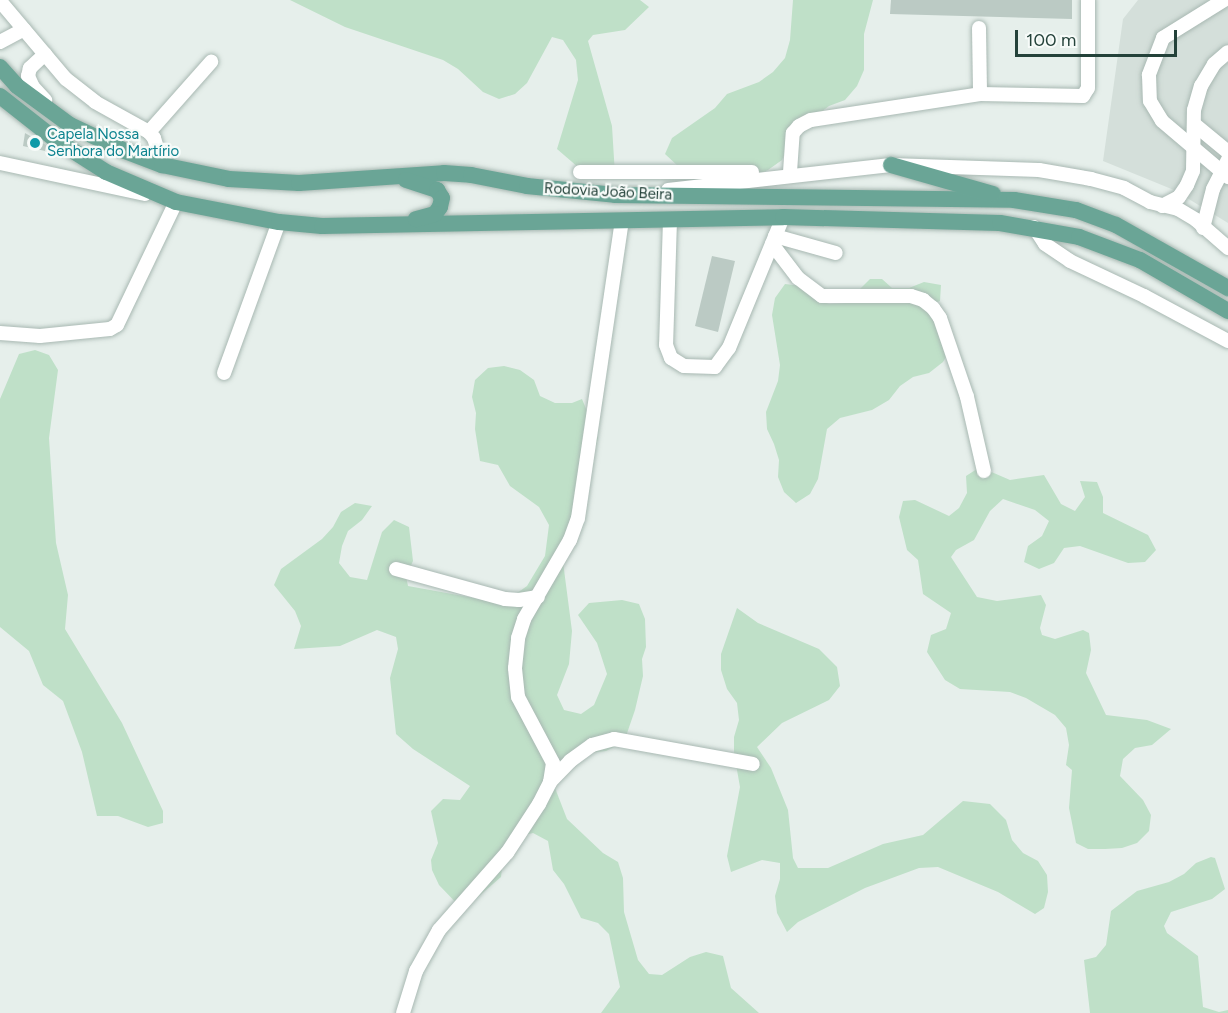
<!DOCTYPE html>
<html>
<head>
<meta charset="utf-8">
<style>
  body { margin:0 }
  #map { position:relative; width:1228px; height:1013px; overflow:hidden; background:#e6efeb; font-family:Figtree,sans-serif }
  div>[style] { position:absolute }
  .built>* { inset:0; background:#d4dfda }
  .green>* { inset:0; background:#bfe0c8 }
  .building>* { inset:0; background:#bbcac4 }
  .roads { filter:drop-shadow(0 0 2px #a8b8b2) drop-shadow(0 0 2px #a8b8b2) }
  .minor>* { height:14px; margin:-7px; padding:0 7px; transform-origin:7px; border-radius:7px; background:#fff }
  .major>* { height:16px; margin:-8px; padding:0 8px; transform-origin:8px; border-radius:8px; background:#6aa596 }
  .dots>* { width:16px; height:16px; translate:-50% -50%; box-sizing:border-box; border:3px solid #f7fbf9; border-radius:50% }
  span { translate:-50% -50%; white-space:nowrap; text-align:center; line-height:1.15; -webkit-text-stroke:4.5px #f7fbf9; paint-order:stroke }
  .culture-label { font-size:15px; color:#0d838f }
  .left { translate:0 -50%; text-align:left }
  .street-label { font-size:15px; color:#24423a }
  .scale { position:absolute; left:1015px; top:30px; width:162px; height:27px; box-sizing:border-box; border:3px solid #24423a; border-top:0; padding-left:8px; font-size:18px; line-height:21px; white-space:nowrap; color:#24423a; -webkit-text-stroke:4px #f7fbf9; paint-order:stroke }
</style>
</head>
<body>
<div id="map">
  <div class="built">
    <i style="clip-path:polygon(1138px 0,1228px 0,1228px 223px,1174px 190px,1103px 161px,1123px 19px)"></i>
  </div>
  <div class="green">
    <i style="clip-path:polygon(290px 0,640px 0,649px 7px,625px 30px,593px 35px,588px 41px,612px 126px,615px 175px,586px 174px,557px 149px,578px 80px,576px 60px,563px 40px,552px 37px,527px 83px,515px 94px,499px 99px,483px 92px,458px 69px,443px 60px,345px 27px)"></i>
    <i style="clip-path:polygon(793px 0,873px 0,864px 34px,864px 70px,857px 86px,845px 100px,829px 106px,793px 133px,782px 160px,768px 170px,753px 176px,679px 167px,665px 154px,672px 138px,715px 108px,727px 94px,759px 82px,773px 72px,785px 58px,790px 40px)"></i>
    <i style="clip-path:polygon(870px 279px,882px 279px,892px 288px,909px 288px,924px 282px,941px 285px,940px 301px,925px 307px,934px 321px,946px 332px,952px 347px,943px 362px,929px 373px,913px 377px,900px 386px,889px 400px,872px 410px,840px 418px,827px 429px,818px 479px,810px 494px,796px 503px,784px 492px,778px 477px,779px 460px,774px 444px,767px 429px,766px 412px,778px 381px,780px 365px,772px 315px,775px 298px,785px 284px,802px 286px,813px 298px,829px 304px,846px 303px)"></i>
    <i style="clip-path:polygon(35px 350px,49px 355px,58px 370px,49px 438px,56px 543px,68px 595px,65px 629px,122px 723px,163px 811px,163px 823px,148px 827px,118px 816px,97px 816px,82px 752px,63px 701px,43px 685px,29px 651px,0 627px,0 399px,19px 354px)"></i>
    <i style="clip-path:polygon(504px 366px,520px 370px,534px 380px,540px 396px,555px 403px,572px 403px,582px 399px,598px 438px,563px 562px,572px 631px,569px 664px,557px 695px,564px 710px,581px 714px,594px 705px,607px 674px,597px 643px,578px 615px,589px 603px,622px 600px,639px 604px,645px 619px,646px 647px,642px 659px,643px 676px,635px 710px,624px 742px,606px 751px,588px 753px,560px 771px,555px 788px,567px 819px,603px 853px,618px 862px,623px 878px,624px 912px,638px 960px,649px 974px,662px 975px,690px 957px,706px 952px,723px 956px,731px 988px,759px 1013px,601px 1013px,620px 987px,609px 934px,598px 923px,581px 918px,564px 884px,553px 870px,548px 841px,533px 833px,516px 837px,502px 867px,501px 877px,463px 910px,439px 885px,432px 870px,431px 860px,438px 843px,431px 811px,443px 799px,460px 800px,470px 786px,413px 749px,396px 734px,390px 678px,398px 649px,396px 637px,377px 630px,340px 646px,294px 649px,301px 626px,295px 611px,274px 585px,281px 569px,322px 539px,333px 527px,341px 512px,355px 503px,372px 506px,362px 520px,348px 531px,342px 546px,339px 563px,350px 577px,367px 580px,382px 532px,394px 520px,409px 527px,413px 561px,406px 576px,408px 586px,491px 601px,510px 598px,527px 586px,545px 556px,549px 525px,539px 507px,510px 486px,498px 465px,480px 461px,475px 429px,476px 413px,472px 397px,475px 380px,488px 368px)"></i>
    <i style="clip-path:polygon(980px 467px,1010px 480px,1044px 475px,1061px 504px,1075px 511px,1085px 497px,1080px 481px,1097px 482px,1103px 497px,1103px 513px,1148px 535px,1156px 550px,1145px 562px,1128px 563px,1080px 546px,1064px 548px,1054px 563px,1039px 569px,1024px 562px,1028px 546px,1042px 536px,1049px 521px,1035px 510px,1003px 499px,990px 511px,974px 540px,956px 550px,951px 557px,977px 597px,997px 601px,1041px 595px,1046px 605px,1040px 628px,1042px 635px,1055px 639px,1083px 630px,1089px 633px,1091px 650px,1086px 673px,1106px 715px,1147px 720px,1171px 729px,1152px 745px,1135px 748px,1123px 759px,1120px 776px,1143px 800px,1151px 815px,1149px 831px,1137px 843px,1122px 848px,1105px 849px,1088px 849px,1076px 843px,1069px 808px,1072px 770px,1066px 765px,1069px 745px,1066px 728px,1055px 715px,1026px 698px,1010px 692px,960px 689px,945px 680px,927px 652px,931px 635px,946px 629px,951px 613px,923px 594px,918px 560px,907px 550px,899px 517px,903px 501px,915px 500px,949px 516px,959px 508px,967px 493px,966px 476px)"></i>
    <i style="clip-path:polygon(737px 608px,758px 623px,819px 649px,837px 667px,840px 686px,829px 700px,782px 723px,757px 747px,771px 768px,788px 810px,793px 858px,798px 868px,828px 868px,883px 844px,923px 835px,963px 801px,990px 804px,1006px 820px,1012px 840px,1023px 853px,1038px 861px,1047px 875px,1048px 892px,1044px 908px,1035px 914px,998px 892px,938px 867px,919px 868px,865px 888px,798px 922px,787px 932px,777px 913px,775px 896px,780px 879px,780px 863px,762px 860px,731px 872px,727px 856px,740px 787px,734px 753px,734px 737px,739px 720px,737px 703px,727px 689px,721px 670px,721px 654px)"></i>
    <i style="clip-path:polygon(1211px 857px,1215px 858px,1225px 889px,1212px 899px,1171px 912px,1164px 926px,1167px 933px,1198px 956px,1203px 1007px,1219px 1012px,1228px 1010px,1228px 1013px,1090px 1013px,1084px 960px,1096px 957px,1106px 945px,1111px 911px,1137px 891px,1169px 882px,1184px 874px,1196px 863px)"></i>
  </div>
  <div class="building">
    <i style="clip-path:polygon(891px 0,1072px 0,1072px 19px,890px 14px)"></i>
    <i style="clip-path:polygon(25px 133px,46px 145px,45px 151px,23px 146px)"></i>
    <i style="clip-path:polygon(712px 256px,735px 261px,718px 332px,695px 326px)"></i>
  </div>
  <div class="roads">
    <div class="minor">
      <i style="left:1224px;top:0;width:72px;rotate:148.1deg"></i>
      <i style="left:1163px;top:38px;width:40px;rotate:111deg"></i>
      <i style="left:1149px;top:75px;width:26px;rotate:88deg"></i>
      <i style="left:1150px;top:101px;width:23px;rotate:59deg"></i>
      <i style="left:1162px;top:121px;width:87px;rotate:40.3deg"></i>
      <i style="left:0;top:1px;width:102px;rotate:49.8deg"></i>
      <i style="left:66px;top:79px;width:37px;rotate:38deg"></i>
      <i style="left:95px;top:102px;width:62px;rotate:29.1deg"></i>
      <i style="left:149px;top:132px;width:8px;rotate:50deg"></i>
      <i style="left:154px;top:138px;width:28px;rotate:73deg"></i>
      <i style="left:979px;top:28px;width:66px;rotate:89.1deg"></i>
      <i style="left:0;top:42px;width:27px;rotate:-28deg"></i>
      <i style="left:45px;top:54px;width:21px;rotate:137deg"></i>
      <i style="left:30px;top:68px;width:8px;rotate:104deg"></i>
      <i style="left:28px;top:76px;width:12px;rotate:66deg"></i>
      <i style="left:33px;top:87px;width:18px;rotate:47deg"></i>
      <i style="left:1194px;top:124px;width:44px;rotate:39.5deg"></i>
      <i style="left:149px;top:132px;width:94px;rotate:-48.5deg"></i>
      <i style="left:0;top:163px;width:148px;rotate:12.1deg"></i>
      <i style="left:580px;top:172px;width:172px"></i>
      <i style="left:790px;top:172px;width:39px;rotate:-86deg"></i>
      <i style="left:793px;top:133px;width:9px;rotate:-49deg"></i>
      <i style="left:799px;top:126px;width:13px;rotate:-27deg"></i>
      <i style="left:811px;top:120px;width:171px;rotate:-8.7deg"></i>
      <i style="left:980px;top:94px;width:103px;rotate:1.1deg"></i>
      <i style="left:1083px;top:96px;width:9px;rotate:-58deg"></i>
      <i style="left:1088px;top:88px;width:88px;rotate:-90deg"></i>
      <i style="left:668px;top:190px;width:224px;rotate:-6.4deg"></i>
      <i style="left:891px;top:165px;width:148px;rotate:1.9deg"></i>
      <i style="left:1039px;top:170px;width:53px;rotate:9.8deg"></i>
      <i style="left:1091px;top:179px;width:34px;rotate:15deg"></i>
      <i style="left:1124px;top:188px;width:30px;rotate:28deg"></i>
      <i style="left:1150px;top:202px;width:29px;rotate:14deg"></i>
      <i style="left:1178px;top:209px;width:21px;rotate:31deg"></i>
      <i style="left:1196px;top:220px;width:43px;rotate:41.2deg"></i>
      <i style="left:1162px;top:206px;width:19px;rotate:-28deg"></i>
      <i style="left:1179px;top:197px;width:14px;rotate:-56deg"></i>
      <i style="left:1187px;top:185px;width:15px;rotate:-67deg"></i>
      <i style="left:1193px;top:171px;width:61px;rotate:-89.1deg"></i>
      <i style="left:1194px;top:110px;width:25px;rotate:-74deg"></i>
      <i style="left:1201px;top:86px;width:26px;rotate:-59deg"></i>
      <i style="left:1214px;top:64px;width:18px;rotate:-41deg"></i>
      <i style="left:670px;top:220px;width:125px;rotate:91.8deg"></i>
      <i style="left:666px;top:345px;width:14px;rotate:69deg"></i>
      <i style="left:671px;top:358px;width:15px;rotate:32deg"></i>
      <i style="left:684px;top:366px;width:31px;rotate:2deg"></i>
      <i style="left:715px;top:367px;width:24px;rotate:-54deg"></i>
      <i style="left:729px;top:348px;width:142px;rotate:-67.6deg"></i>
      <i style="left:1034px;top:227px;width:20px;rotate:57deg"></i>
      <i style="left:1045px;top:244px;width:30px;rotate:34deg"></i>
      <i style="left:1070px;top:261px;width:82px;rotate:25.3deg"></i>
      <i style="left:1144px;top:296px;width:95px;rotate:28.2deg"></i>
      <i style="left:1203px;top:228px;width:40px;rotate:-75.6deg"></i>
      <i style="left:1213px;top:189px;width:33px;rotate:-63deg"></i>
      <i style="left:775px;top:236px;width:63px;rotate:15.6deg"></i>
      <i style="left:772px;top:244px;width:43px;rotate:52.6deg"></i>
      <i style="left:798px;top:278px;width:30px;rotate:37deg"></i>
      <i style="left:822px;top:296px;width:89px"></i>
      <i style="left:911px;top:296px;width:13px;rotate:18deg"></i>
      <i style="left:923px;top:300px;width:13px;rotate:39deg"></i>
      <i style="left:933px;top:308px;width:12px;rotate:55deg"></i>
      <i style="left:940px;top:318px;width:83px;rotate:71.1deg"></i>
      <i style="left:967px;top:397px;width:76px;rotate:77.1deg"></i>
      <i style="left:0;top:333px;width:40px;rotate:4.3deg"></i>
      <i style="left:40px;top:336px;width:70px;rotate:-5.7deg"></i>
      <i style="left:110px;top:329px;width:8px;rotate:-30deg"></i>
      <i style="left:117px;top:325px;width:136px;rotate:-64.4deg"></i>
      <i style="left:224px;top:373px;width:161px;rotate:-70deg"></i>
      <i style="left:396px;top:569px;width:113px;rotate:15.4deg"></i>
      <i style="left:505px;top:599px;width:14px;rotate:4deg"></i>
      <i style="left:519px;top:600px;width:19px;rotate:-9deg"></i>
      <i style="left:550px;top:782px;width:29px;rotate:-46deg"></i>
      <i style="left:570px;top:761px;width:27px;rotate:-36deg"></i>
      <i style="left:592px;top:745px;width:23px;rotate:-15deg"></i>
      <i style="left:614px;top:739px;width:141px;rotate:10.2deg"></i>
      <i style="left:403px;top:1013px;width:44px;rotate:-72.8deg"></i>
      <i style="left:416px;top:971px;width:47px;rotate:-60.7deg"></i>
      <i style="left:439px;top:930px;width:103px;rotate:-48.6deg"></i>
      <i style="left:507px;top:853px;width:59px;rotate:-56.9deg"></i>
      <i style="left:539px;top:804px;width:25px;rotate:-63deg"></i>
      <i style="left:550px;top:782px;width:19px;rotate:-81deg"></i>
      <i style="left:553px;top:763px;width:75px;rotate:-117.9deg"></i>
      <i style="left:518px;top:697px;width:29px;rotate:-96deg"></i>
      <i style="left:515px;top:668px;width:30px;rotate:-84deg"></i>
      <i style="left:518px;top:638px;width:20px;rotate:-72deg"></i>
      <i style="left:524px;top:619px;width:91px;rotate:-59.8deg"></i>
      <i style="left:570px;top:540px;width:23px;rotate:-70deg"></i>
      <i style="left:578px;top:518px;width:300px;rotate:-81.6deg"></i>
    </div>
    <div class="major">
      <i style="left:0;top:67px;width:25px;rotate:48deg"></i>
      <i style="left:17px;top:86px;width:66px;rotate:36.3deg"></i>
      <i style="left:70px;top:125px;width:61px;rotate:25.3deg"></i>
      <i style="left:125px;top:151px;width:40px;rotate:21deg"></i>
      <i style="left:162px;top:165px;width:68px;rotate:11.8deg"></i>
      <i style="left:229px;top:179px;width:70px;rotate:3.3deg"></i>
      <i style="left:299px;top:183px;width:145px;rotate:-3.9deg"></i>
      <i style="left:444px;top:173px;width:27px;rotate:4deg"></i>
      <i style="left:471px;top:175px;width:57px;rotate:11.1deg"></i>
      <i style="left:527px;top:186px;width:88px;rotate:5.8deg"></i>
      <i style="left:615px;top:195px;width:399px;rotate:0.7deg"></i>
      <i style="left:1014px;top:200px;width:63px;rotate:9.2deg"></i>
      <i style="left:1076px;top:210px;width:43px;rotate:20.6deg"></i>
      <i style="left:1116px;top:225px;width:129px;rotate:29.4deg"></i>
      <i style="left:0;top:96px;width:71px;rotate:38.2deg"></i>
      <i style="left:56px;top:140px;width:59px;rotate:32.6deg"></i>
      <i style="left:106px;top:172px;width:76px;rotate:23.2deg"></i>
      <i style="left:176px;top:202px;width:105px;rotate:11deg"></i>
      <i style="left:279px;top:222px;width:43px;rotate:5.3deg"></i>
      <i style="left:322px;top:226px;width:461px;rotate:-1.1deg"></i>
      <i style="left:783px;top:217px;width:217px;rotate:1.6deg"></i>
      <i style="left:1000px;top:223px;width:80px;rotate:10deg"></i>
      <i style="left:1079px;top:237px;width:65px;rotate:20.7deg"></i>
      <i style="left:1140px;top:260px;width:102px;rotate:30.1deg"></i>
      <i style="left:891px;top:165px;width:106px;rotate:15.9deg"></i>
      <i style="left:406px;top:180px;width:33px;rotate:18deg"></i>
      <i style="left:437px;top:190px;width:9px;rotate:58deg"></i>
      <i style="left:442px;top:198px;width:9px;rotate:103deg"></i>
      <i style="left:440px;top:207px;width:9px;rotate:126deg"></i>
      <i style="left:435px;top:214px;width:20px;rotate:165deg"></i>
    </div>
  </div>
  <div class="dots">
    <i style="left:35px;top:143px;background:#0f9aa8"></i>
  </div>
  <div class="culture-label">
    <span class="left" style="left:47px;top:143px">Capela Nossa<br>Senhora do Martírio</span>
  </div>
  <div class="street-label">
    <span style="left:608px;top:192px;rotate:3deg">Rodovia João Beira</span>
  </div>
  <div class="scale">100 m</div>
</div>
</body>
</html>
